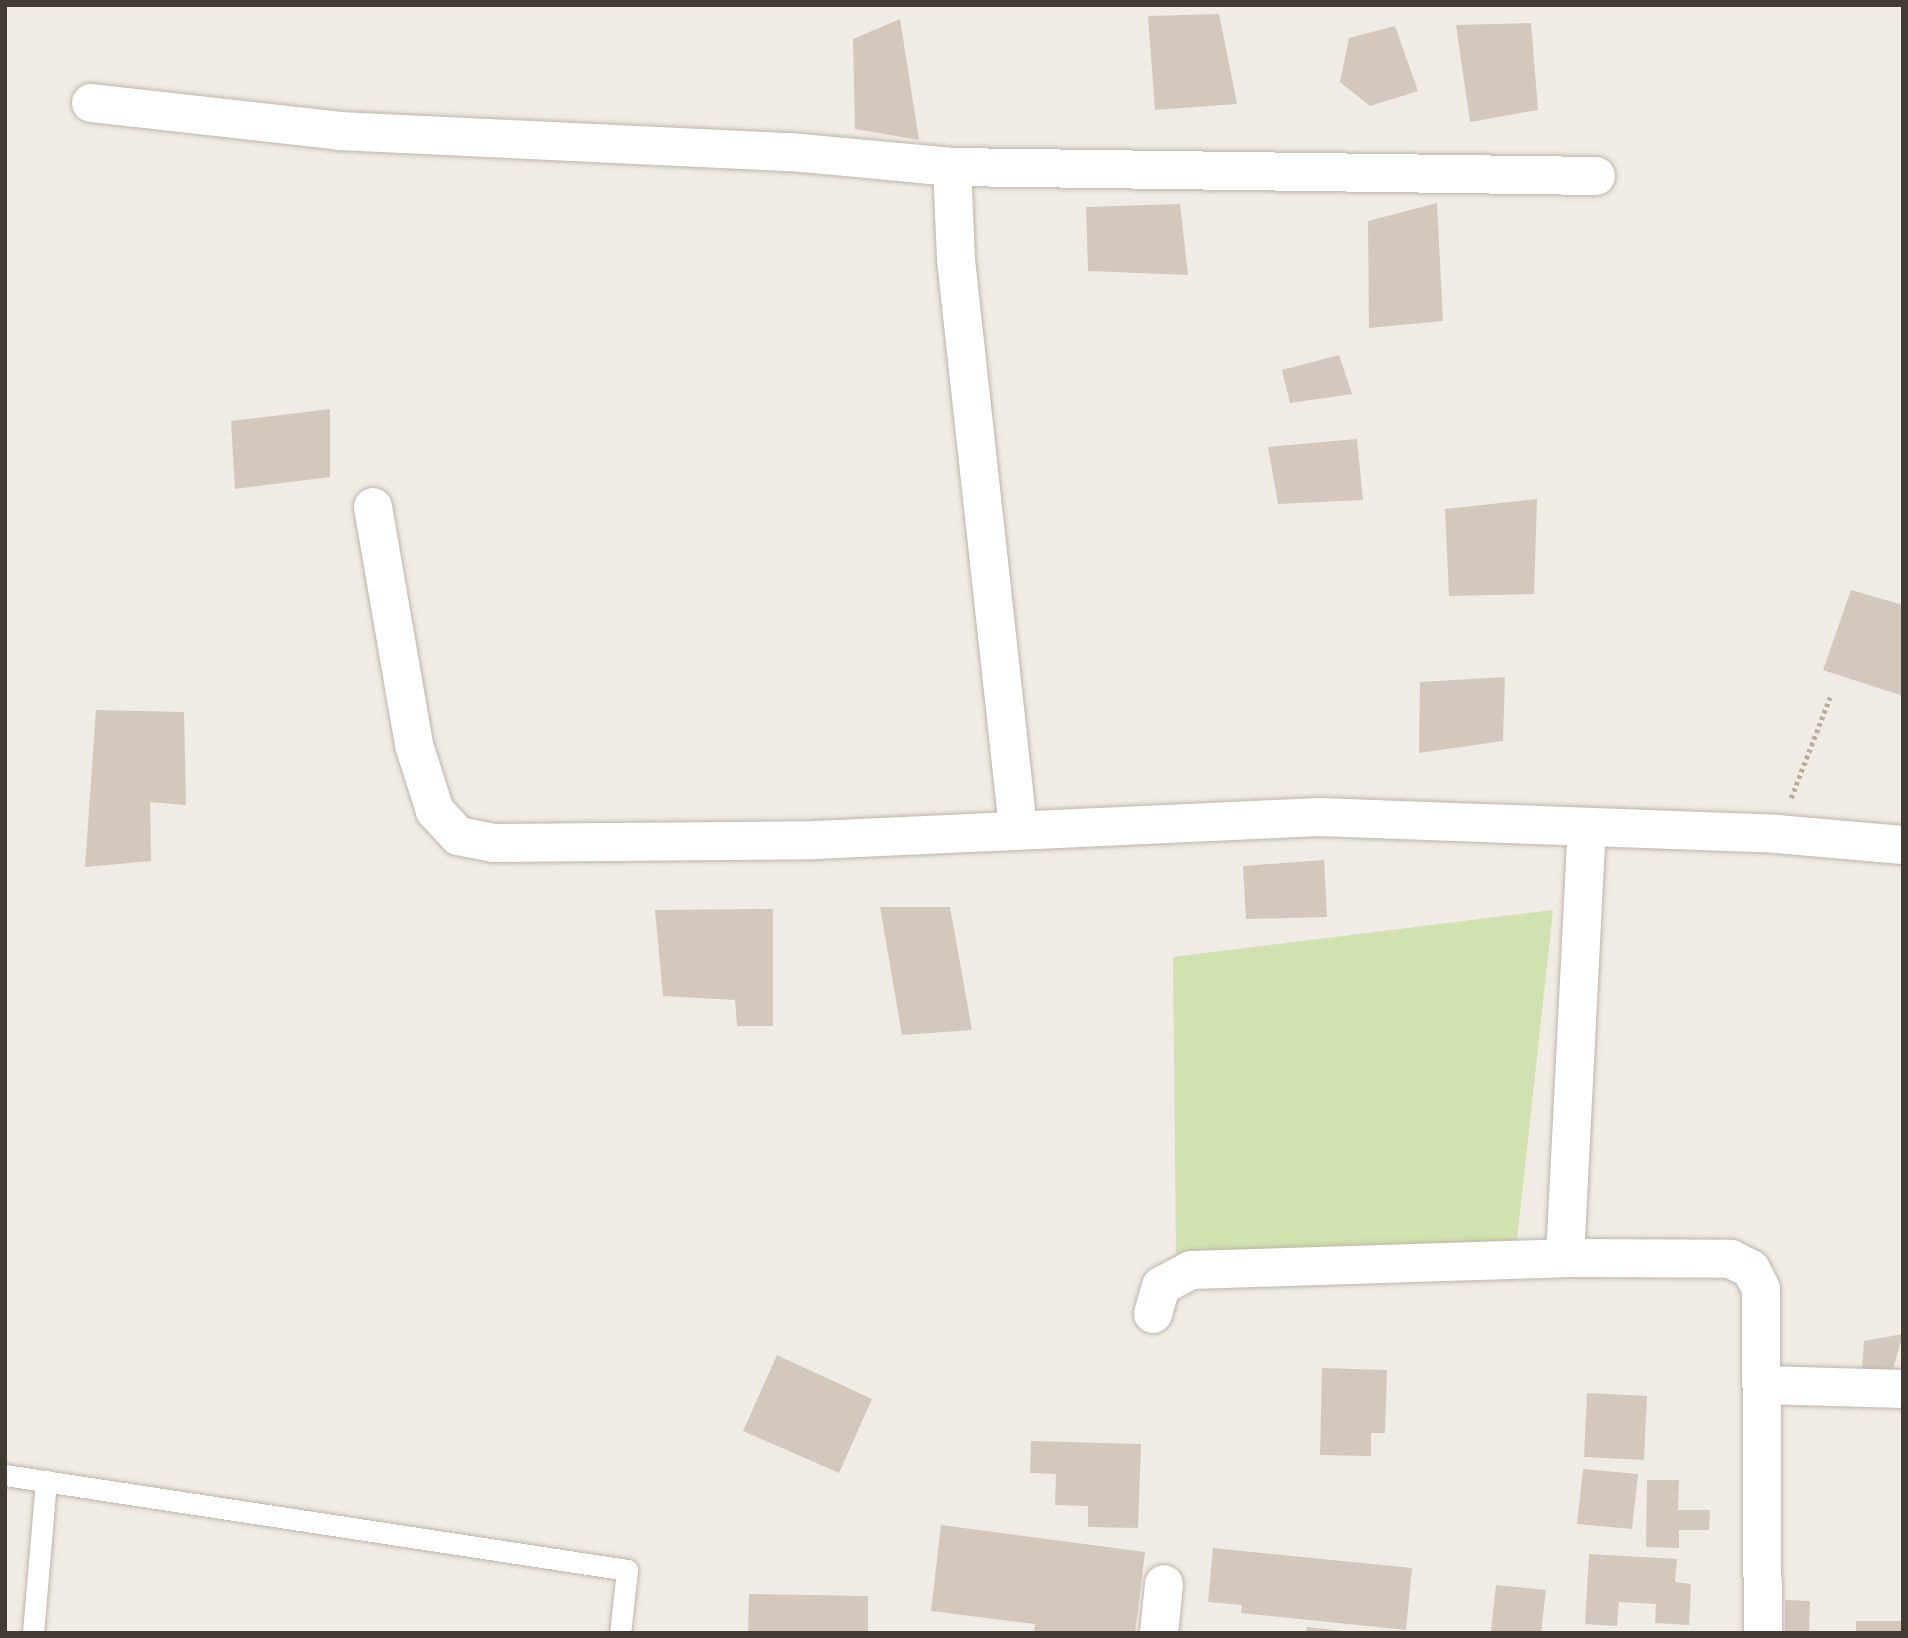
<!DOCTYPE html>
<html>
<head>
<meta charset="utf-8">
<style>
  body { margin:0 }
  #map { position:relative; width:1908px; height:1638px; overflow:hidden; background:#f0ebe4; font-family:"Fira Sans",sans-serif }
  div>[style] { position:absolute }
  .green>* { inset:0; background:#d0e2af }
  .building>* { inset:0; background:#d4c8bd }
  .path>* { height:4.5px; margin-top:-2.25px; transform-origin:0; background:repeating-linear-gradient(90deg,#bbac9a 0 3.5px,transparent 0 7px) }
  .roads { filter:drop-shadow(0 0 2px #beb5aa) drop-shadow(0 0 2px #beb5aa) }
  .service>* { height:21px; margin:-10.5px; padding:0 10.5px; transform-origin:10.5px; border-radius:10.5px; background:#fff }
  .minor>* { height:38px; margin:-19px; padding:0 19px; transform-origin:19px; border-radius:19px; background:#fff }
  span { translate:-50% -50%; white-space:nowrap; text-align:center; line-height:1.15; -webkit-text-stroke:5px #fff; paint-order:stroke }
  .frame { position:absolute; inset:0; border:7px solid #413b34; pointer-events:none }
</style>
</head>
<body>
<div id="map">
  <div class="green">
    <i style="clip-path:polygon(1553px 910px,1517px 1240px,1176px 1253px,1173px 957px)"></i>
  </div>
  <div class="building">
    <i style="clip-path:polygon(1219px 14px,1237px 104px,1155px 110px,1148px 16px)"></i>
    <i style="clip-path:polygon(900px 19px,919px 140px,855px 129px,853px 39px)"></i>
    <i style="clip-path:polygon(1531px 23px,1538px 110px,1470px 122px,1456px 25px)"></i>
    <i style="clip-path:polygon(1395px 26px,1418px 91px,1370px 106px,1340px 82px,1349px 38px)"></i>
    <i style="clip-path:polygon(1437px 203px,1443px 321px,1369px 328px,1368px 221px)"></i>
    <i style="clip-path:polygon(1180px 204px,1188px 275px,1088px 271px,1086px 207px)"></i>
    <i style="clip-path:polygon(1339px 355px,1352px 394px,1290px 403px,1282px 370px)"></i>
    <i style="clip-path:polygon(330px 409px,330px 477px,235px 489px,231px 421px)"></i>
    <i style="clip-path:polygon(1357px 439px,1363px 500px,1278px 504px,1268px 447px)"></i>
    <i style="clip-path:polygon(1537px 499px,1534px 594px,1449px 596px,1445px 509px)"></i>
    <i style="clip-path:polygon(1851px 590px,1903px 605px,1903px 696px,1823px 670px)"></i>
    <i style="clip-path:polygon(1505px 677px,1503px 741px,1419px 753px,1420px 682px)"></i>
    <i style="clip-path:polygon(96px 710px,184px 712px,186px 805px,150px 802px,151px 861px,85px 867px)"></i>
    <i style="clip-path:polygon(1324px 860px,1327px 917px,1246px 919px,1243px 866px)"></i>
    <i style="clip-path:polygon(880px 907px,950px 907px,972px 1030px,902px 1035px)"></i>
    <i style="clip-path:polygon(773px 909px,773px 1026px,737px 1026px,735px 1000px,663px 996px,655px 910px)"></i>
    <i style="clip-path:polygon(1903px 1334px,1893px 1369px,1862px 1369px,1864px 1341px)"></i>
    <i style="clip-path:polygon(777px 1355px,872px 1399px,839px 1473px,743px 1431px)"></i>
    <i style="clip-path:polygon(1322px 1368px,1387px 1370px,1385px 1433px,1371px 1433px,1371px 1456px,1320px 1455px)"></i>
    <i style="clip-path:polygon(1587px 1393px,1647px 1396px,1644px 1460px,1584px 1457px)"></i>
    <i style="clip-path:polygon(1031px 1441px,1141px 1444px,1138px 1528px,1088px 1527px,1088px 1506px,1055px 1505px,1056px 1474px,1030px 1473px)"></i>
    <i style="clip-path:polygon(1583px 1469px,1638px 1474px,1632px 1529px,1577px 1524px)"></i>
    <i style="clip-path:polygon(1647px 1480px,1679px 1480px,1678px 1510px,1710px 1510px,1709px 1530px,1679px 1530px,1679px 1548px,1646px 1547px)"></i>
    <i style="clip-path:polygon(941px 1525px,1145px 1552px,1135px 1633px,1034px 1633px,1035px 1624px,931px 1611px)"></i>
    <i style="clip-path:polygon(1213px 1548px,1412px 1568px,1406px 1630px,1241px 1613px,1242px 1605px,1208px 1602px)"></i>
    <i style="clip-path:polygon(1589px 1554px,1677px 1559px,1675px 1582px,1691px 1584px,1689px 1625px,1655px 1623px,1656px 1604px,1619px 1602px,1617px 1626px,1585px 1624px)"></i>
    <i style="clip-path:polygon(1496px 1585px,1546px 1590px,1541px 1633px,1491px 1631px)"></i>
    <i style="clip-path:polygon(749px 1594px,868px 1596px,868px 1633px,748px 1633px)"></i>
    <i style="clip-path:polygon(1785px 1600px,1810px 1601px,1809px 1633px,1785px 1633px)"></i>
    <i style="clip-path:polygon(1856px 1621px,1903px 1621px,1903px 1633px,1856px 1633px)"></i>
    <i style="clip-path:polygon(1307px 1627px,1343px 1631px,1343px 1633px,1306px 1633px)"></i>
  </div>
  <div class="path">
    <i style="left:1791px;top:798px;width:108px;rotate:-68.9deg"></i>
  </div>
  <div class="roads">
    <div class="service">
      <i style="left:5px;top:1475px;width:629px;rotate:8.68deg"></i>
      <i style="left:627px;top:1570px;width:63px;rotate:96.3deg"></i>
      <i style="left:33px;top:1633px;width:153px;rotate:-85.1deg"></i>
    </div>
    <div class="minor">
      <i style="left:91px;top:103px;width:250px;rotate:6.4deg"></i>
      <i style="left:339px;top:131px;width:452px;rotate:2.7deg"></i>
      <i style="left:791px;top:152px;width:162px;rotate:5.3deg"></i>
      <i style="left:952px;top:167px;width:93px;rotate:87.5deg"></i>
      <i style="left:956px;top:260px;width:571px;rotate:83.77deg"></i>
      <i style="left:952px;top:167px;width:644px;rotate:0.8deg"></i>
      <i style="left:373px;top:507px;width:242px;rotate:80.2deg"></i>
      <i style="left:414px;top:745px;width:69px;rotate:72.3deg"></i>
      <i style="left:435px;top:811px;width:34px;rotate:47deg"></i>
      <i style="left:458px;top:836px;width:36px;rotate:11deg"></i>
      <i style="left:493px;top:843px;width:323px;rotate:-0.5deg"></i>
      <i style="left:816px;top:840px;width:504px;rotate:-2.62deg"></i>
      <i style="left:1319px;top:817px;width:458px;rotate:2.1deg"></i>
      <i style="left:1777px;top:834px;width:126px;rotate:5deg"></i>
      <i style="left:1565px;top:1258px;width:431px;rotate:-87.1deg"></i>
      <i style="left:1153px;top:1314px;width:29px;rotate:-74deg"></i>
      <i style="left:1161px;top:1286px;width:34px;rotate:-28deg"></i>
      <i style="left:1191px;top:1270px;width:374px;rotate:-1.8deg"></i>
      <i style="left:1565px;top:1258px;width:166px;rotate:0.3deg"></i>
      <i style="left:1731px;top:1259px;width:22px;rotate:27deg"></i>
      <i style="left:1751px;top:1269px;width:22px;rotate:63deg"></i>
      <i style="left:1761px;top:1289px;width:344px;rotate:89.7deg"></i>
      <i style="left:1764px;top:1385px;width:139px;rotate:1.6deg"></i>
      <i style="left:1159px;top:1633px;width:49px;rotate:-84.2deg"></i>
    </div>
  </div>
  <div class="frame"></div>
</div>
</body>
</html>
